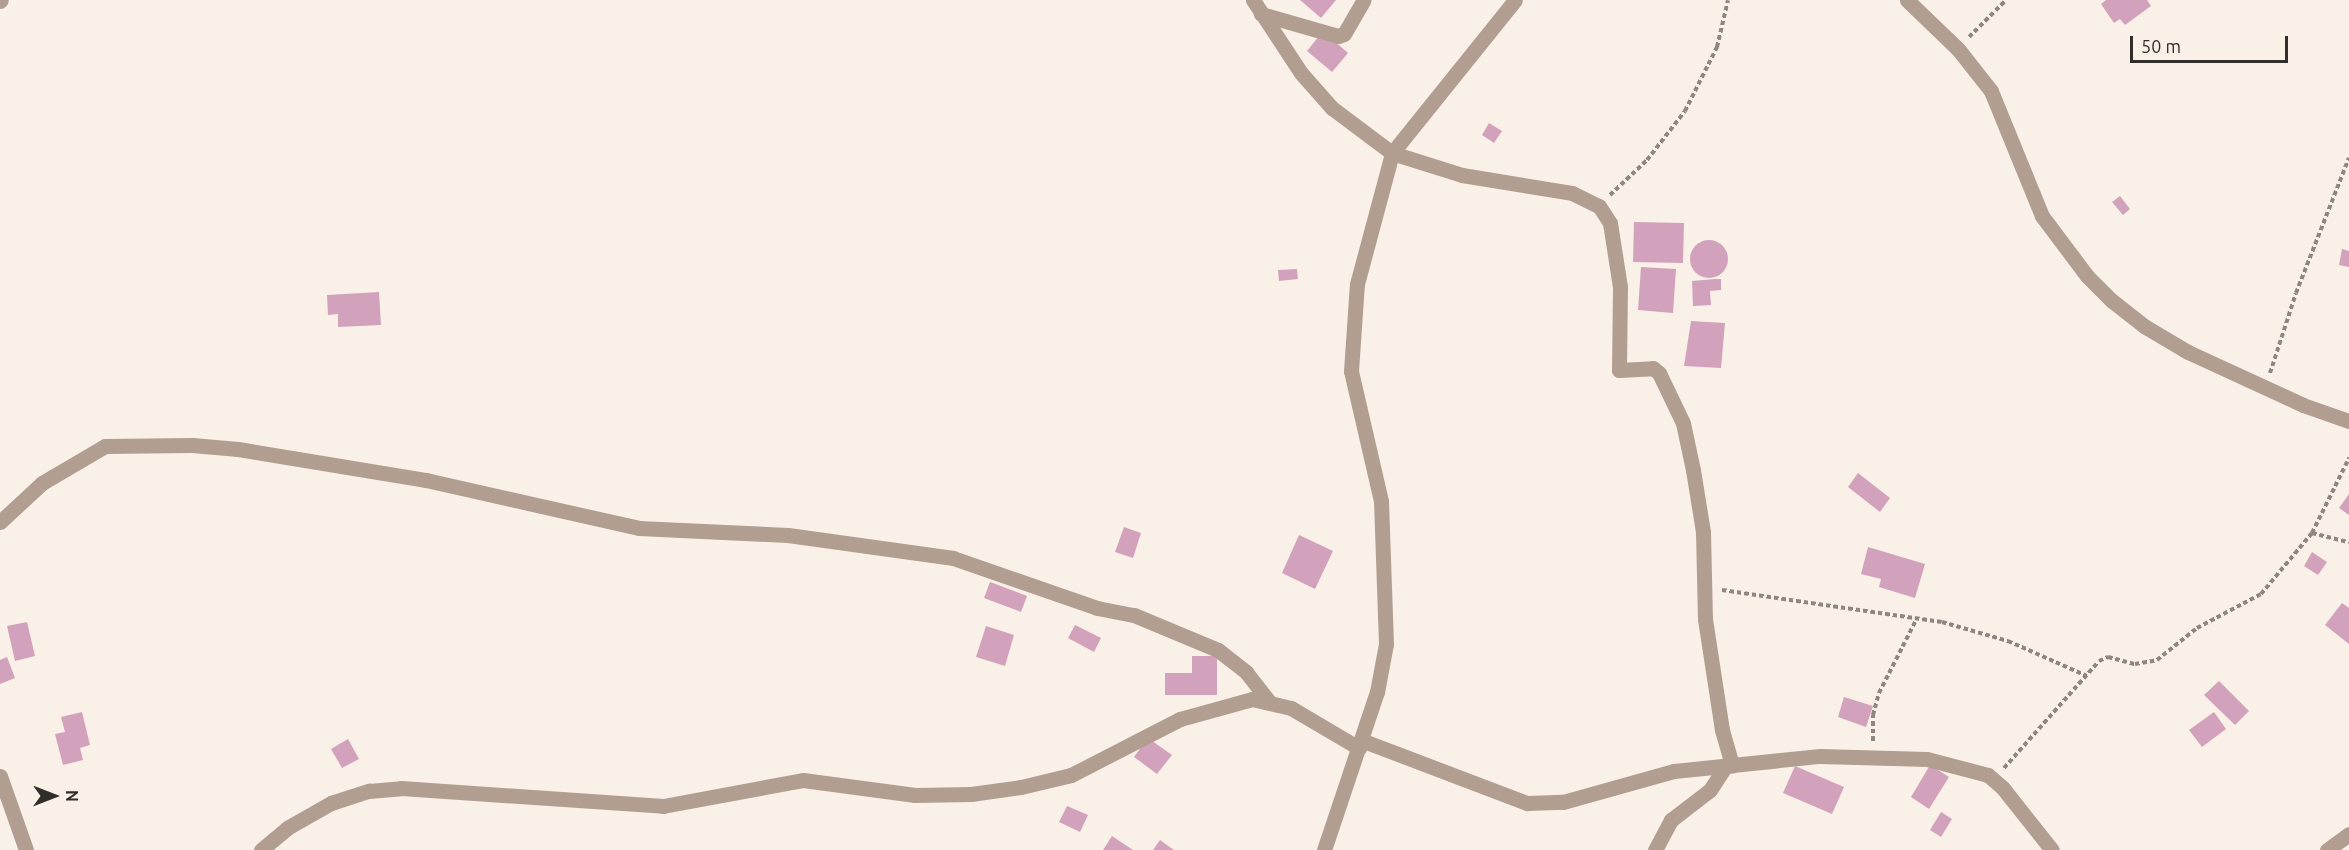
<!DOCTYPE html>
<html>
<head>
<meta charset="utf-8">
<style>
  body { margin:0 }
  #map { position:relative; width:2349px; height:850px; overflow:hidden; background:#f9f0e8; font-family:Ubuntu,sans-serif }
  div>[style] { position:absolute }
  .building>* { inset:0; background:#d2a2bc }
  .round { border-radius:50% }
  .path>* { height:4px; margin-top:-2px; transform-origin:0; background:repeating-linear-gradient(90deg,#8d8681 0 4.5px,transparent 0 7.5px) }
  .minor>* { height:15px; margin:-7.5px; padding:0 7.5px; transform-origin:7.5px; border-radius:7.5px; background:#b29e91 }
  span { translate:-50% -50%; white-space:nowrap; text-align:center; line-height:1.15; -webkit-text-stroke:4.5px #f9f0e8; paint-order:stroke }
  .north { position:absolute; left:24px; top:766px; width:60px; height:60px; -webkit-text-stroke:4px #f9f0e8; paint-order:stroke; rotate:90deg; font-size:16px; font-weight:700; line-height:24px; text-align:center; color:#312d2a }
  .north::after { content:''; display:block; margin:auto; width:21px; height:27px; background:#312d2a; clip-path:polygon(50% 0,100% 100%,50% 72%,0 100%) }
  .scale { position:absolute; left:2130px; top:36px; width:158px; height:27px; box-sizing:border-box; border:3px solid #312d2a; border-top:0; padding-left:8px; font-size:18px; line-height:21px; white-space:nowrap; color:#312d2a; -webkit-text-stroke:4px #f9f0e8; paint-order:stroke }
</style>
</head>
<body>
<div id="map">
  <div class="building">
    <i style="clip-path:polygon(1300px 0,1336px 0,1321px 18px)"></i>
    <i style="clip-path:polygon(2106px 0,2147px 0,2151px 6px,2125px 25px,2120px 19px,2114px 23px,2101px 4px)"></i>
    <i style="clip-path:polygon(1323px 31px,1348px 53px,1332px 72px,1307px 51px)"></i>
    <i style="clip-path:polygon(1489px 123px,1502px 131px,1494px 143px,1482px 135px)"></i>
    <i style="clip-path:polygon(2120px 196px,2130px 209px,2123px 215px,2112px 202px)"></i>
    <i style="clip-path:polygon(1634px 222px,1684px 223px,1683px 263px,1633px 262px)"></i>
    <i class="round" style="left:1690px;top:240px;width:38px;height:38px"></i>
    <i style="clip-path:polygon(2342px 249px,2349px 251px,2349px 267px,2339px 265px)"></i>
    <i style="clip-path:polygon(1641px 267px,1676px 269px,1673px 313px,1638px 310px)"></i>
    <i style="clip-path:polygon(1297px 269px,1298px 279px,1279px 281px,1278px 270px)"></i>
    <i style="clip-path:polygon(1715px 279px,1721px 279px,1721px 290px,1710px 291px,1711px 305px,1693px 306px,1692px 281px)"></i>
    <i style="clip-path:polygon(379px 292px,381px 325px,338px 327px,338px 314px,328px 315px,327px 295px)"></i>
    <i style="clip-path:polygon(1691px 321px,1725px 323px,1721px 368px,1684px 366px)"></i>
    <i style="clip-path:polygon(1858px 473px,1890px 498px,1880px 512px,1848px 487px)"></i>
    <i style="clip-path:polygon(2349px 494px,2349px 515px,2339px 508px)"></i>
    <i style="clip-path:polygon(1124px 527px,1141px 533px,1133px 558px,1115px 552px)"></i>
    <i style="clip-path:polygon(1299px 535px,1333px 551px,1315px 589px,1282px 573px)"></i>
    <i style="clip-path:polygon(1868px 547px,1925px 564px,1915px 598px,1879px 587px,1881px 579px,1861px 574px)"></i>
    <i style="clip-path:polygon(2312px 552px,2327px 562px,2318px 575px,2304px 566px)"></i>
    <i style="clip-path:polygon(990px 582px,1027px 596px,1021px 612px,984px 598px)"></i>
    <i style="clip-path:polygon(2342px 603px,2349px 608px,2349px 644px,2325px 625px)"></i>
    <i style="clip-path:polygon(27px 622px,35px 656px,15px 661px,7px 626px)"></i>
    <i style="clip-path:polygon(1075px 625px,1101px 638px,1094px 652px,1068px 638px)"></i>
    <i style="clip-path:polygon(986px 626px,1014px 635px,1005px 666px,976px 657px)"></i>
    <i style="clip-path:polygon(1192px 656px,1217px 656px,1217px 695px,1165px 695px,1165px 673px,1192px 673px)"></i>
    <i style="clip-path:polygon(7px 657px,15px 678px,0 684px,0 660px)"></i>
    <i style="clip-path:polygon(2219px 681px,2249px 711px,2235px 725px,2204px 695px)"></i>
    <i style="clip-path:polygon(1844px 697px,1873px 706px,1866px 727px,1838px 717px)"></i>
    <i style="clip-path:polygon(82px 712px,90px 745px,80px 748px,83px 760px,63px 765px,55px 734px,65px 732px,61px 717px)"></i>
    <i style="clip-path:polygon(2214px 712px,2226px 729px,2202px 747px,2189px 730px)"></i>
    <i style="clip-path:polygon(1148px 738px,1172px 755px,1157px 774px,1134px 757px)"></i>
    <i style="clip-path:polygon(348px 739px,359px 759px,342px 768px,331px 749px)"></i>
    <i style="clip-path:polygon(1930px 765px,1949px 777px,1929px 809px,1911px 797px)"></i>
    <i style="clip-path:polygon(1795px 766px,1844px 787px,1832px 814px,1783px 793px)"></i>
    <i style="clip-path:polygon(1067px 806px,1088px 815px,1080px 832px,1059px 822px)"></i>
    <i style="clip-path:polygon(1941px 812px,1952px 819px,1941px 837px,1930px 830px)"></i>
    <i style="clip-path:polygon(1112px 836px,1133px 850px,1103px 850px)"></i>
    <i style="clip-path:polygon(1160px 840px,1174px 850px,1153px 850px)"></i>
  </div>
  <div class="path">
    <i style="left:1969px;top:37px;width:52px;rotate:-45deg"></i>
    <i style="left:1610px;top:195px;width:51px;rotate:-43.4deg"></i>
    <i style="left:1647px;top:160px;width:62px;rotate:-52.2deg"></i>
    <i style="left:1685px;top:111px;width:72px;rotate:-63.4deg"></i>
    <i style="left:1717px;top:47px;width:48px;rotate:-76.8deg"></i>
    <i style="left:2270px;top:373px;width:84px;rotate:-72deg"></i>
    <i style="left:2296px;top:293px;width:145px;rotate:-68.6deg"></i>
    <i style="left:2312px;top:533px;width:38px;rotate:14deg"></i>
    <i style="left:1722px;top:590px;width:222px;rotate:8.3deg"></i>
    <i style="left:1942px;top:622px;width:69px;rotate:16.1deg"></i>
    <i style="left:2008px;top:641px;width:86px;rotate:23.9deg"></i>
    <i style="left:1873px;top:741px;width:26px;rotate:-90deg"></i>
    <i style="left:1873px;top:715px;width:23px;rotate:-75deg"></i>
    <i style="left:1879px;top:693px;width:84px;rotate:-63.1deg"></i>
    <i style="left:2004px;top:768px;width:143px;rotate:-48.4deg"></i>
    <i style="left:2099px;top:661px;width:10px;rotate:-24deg"></i>
    <i style="left:2108px;top:657px;width:28px;rotate:15deg"></i>
    <i style="left:2135px;top:664px;width:22px;rotate:-10deg"></i>
    <i style="left:2157px;top:660px;width:51px;rotate:-38.7deg"></i>
    <i style="left:2197px;top:628px;width:72px;rotate:-28deg"></i>
    <i style="left:2261px;top:594px;width:80px;rotate:-50.1deg"></i>
    <i style="left:2312px;top:533px;width:84px;rotate:-63.7deg"></i>
  </div>
  <div class="minor">
    <i style="left:1253px;top:0;width:87px;rotate:56.7deg"></i>
    <i style="left:1301px;top:73px;width:47px;rotate:48.5deg"></i>
    <i style="left:1332px;top:108px;width:75px;rotate:36.9deg"></i>
    <i style="left:1392px;top:153px;width:73px;rotate:17.4deg"></i>
    <i style="left:1462px;top:175px;width:111px;rotate:9.3deg"></i>
    <i style="left:1572px;top:193px;width:30px;rotate:26deg"></i>
    <i style="left:1599px;top:206px;width:20px;rotate:57deg"></i>
    <i style="left:1610px;top:223px;width:65px;rotate:81.1deg"></i>
    <i style="left:1620px;top:287px;width:83px;rotate:90.7deg"></i>
    <i style="left:1619px;top:370px;width:34px;rotate:-3deg"></i>
    <i style="left:1653px;top:368px;width:8px;rotate:40deg"></i>
    <i style="left:1659px;top:373px;width:55px;rotate:64.4deg"></i>
    <i style="left:1683px;top:423px;width:48px;rotate:78deg"></i>
    <i style="left:1693px;top:470px;width:63px;rotate:80.8deg"></i>
    <i style="left:1703px;top:532px;width:87px;rotate:88.7deg"></i>
    <i style="left:1705px;top:619px;width:112px;rotate:81.3deg"></i>
    <i style="left:1722px;top:730px;width:37px;rotate:74deg"></i>
    <i style="left:1907px;top:0;width:71px;rotate:43.9deg"></i>
    <i style="left:1958px;top:49px;width:53px;rotate:51.8deg"></i>
    <i style="left:1991px;top:91px;width:135px;rotate:67.8deg"></i>
    <i style="left:2042px;top:216px;width:75px;rotate:53.1deg"></i>
    <i style="left:2087px;top:276px;width:34px;rotate:45deg"></i>
    <i style="left:2111px;top:300px;width:42px;rotate:38.2deg"></i>
    <i style="left:2144px;top:326px;width:51px;rotate:30.6deg"></i>
    <i style="left:2188px;top:352px;width:127px;rotate:24.7deg"></i>
    <i style="left:2303px;top:405px;width:49px;rotate:19.2deg"></i>
    <i style="left:0;top:1px;width:1px;rotate:-45deg"></i>
    <i style="left:1261px;top:14px;width:80px;rotate:15.9deg"></i>
    <i style="left:1338px;top:36px;width:6px;rotate:-18deg"></i>
    <i style="left:1344px;top:34px;width:39px;rotate:-60deg"></i>
    <i style="left:0;top:522px;width:57px;rotate:-42.9deg"></i>
    <i style="left:42px;top:483px;width:73px;rotate:-30.4deg"></i>
    <i style="left:105px;top:446px;width:87px;rotate:-0.7deg"></i>
    <i style="left:192px;top:445px;width:46px;rotate:5deg"></i>
    <i style="left:238px;top:449px;width:191px;rotate:9.4deg"></i>
    <i style="left:426px;top:480px;width:218px;rotate:12.7deg"></i>
    <i style="left:639px;top:528px;width:149px;rotate:2.7deg"></i>
    <i style="left:788px;top:535px;width:167px;rotate:7.9deg"></i>
    <i style="left:953px;top:558px;width:152px;rotate:19.1deg"></i>
    <i style="left:1097px;top:608px;width:38px;rotate:11deg"></i>
    <i style="left:1134px;top:615px;width:91px;rotate:22.6deg"></i>
    <i style="left:1218px;top:650px;width:36px;rotate:38deg"></i>
    <i style="left:1246px;top:672px;width:37px;rotate:52deg"></i>
    <i style="left:1361px;top:740px;width:178px;rotate:20.8deg"></i>
    <i style="left:1527px;top:803px;width:36px;rotate:-2deg"></i>
    <i style="left:1563px;top:802px;width:115px;rotate:-15.6deg"></i>
    <i style="left:1674px;top:771px;width:147px;rotate:-5.9deg"></i>
    <i style="left:1820px;top:756px;width:107px;rotate:1.6deg"></i>
    <i style="left:1927px;top:759px;width:63px;rotate:14.7deg"></i>
    <i style="left:1988px;top:775px;width:18px;rotate:41deg"></i>
    <i style="left:2002px;top:787px;width:80px;rotate:51.6deg"></i>
    <i style="left:0;top:776px;width:78px;rotate:70.6deg"></i>
    <i style="left:261px;top:850px;width:34px;rotate:-40deg"></i>
    <i style="left:287px;top:828px;width:51px;rotate:-29.6deg"></i>
    <i style="left:331px;top:803px;width:40px;rotate:-18deg"></i>
    <i style="left:369px;top:791px;width:32px;rotate:-5deg"></i>
    <i style="left:401px;top:788px;width:263px;rotate:3.9deg"></i>
    <i style="left:663px;top:806px;width:142px;rotate:-10.5deg"></i>
    <i style="left:803px;top:780px;width:113px;rotate:7.6deg"></i>
    <i style="left:915px;top:795px;width:56px;rotate:-1deg"></i>
    <i style="left:971px;top:794px;width:50px;rotate:-8deg"></i>
    <i style="left:1021px;top:787px;width:51px;rotate:-13.5deg"></i>
    <i style="left:1071px;top:775px;width:123px;rotate:-27.2deg"></i>
    <i style="left:1180px;top:719px;width:75px;rotate:-15.5deg"></i>
    <i style="left:1252px;top:699px;width:40px;rotate:13deg"></i>
    <i style="left:1291px;top:708px;width:79px;rotate:30.5deg"></i>
    <i style="left:1324px;top:850px;width:167px;rotate:-71.5deg"></i>
    <i style="left:1377px;top:692px;width:49px;rotate:-79.4deg"></i>
    <i style="left:1386px;top:644px;width:143px;rotate:-92deg"></i>
    <i style="left:1381px;top:501px;width:133px;rotate:-103deg"></i>
    <i style="left:1351px;top:371px;width:87px;rotate:-86.1deg"></i>
    <i style="left:1357px;top:284px;width:136px;rotate:-75deg"></i>
    <i style="left:1392px;top:153px;width:196px;rotate:-51.2deg"></i>
    <i style="left:1655px;top:850px;width:34px;rotate:-62deg"></i>
    <i style="left:1671px;top:820px;width:49px;rotate:-37.6deg"></i>
    <i style="left:1710px;top:790px;width:27px;rotate:-57deg"></i>
    <i style="left:2327px;top:850px;width:27px;rotate:-36deg"></i>
  </div>
  <div class="north">N</div>
  <div class="scale">50 m</div>
</div>
</body>
</html>
